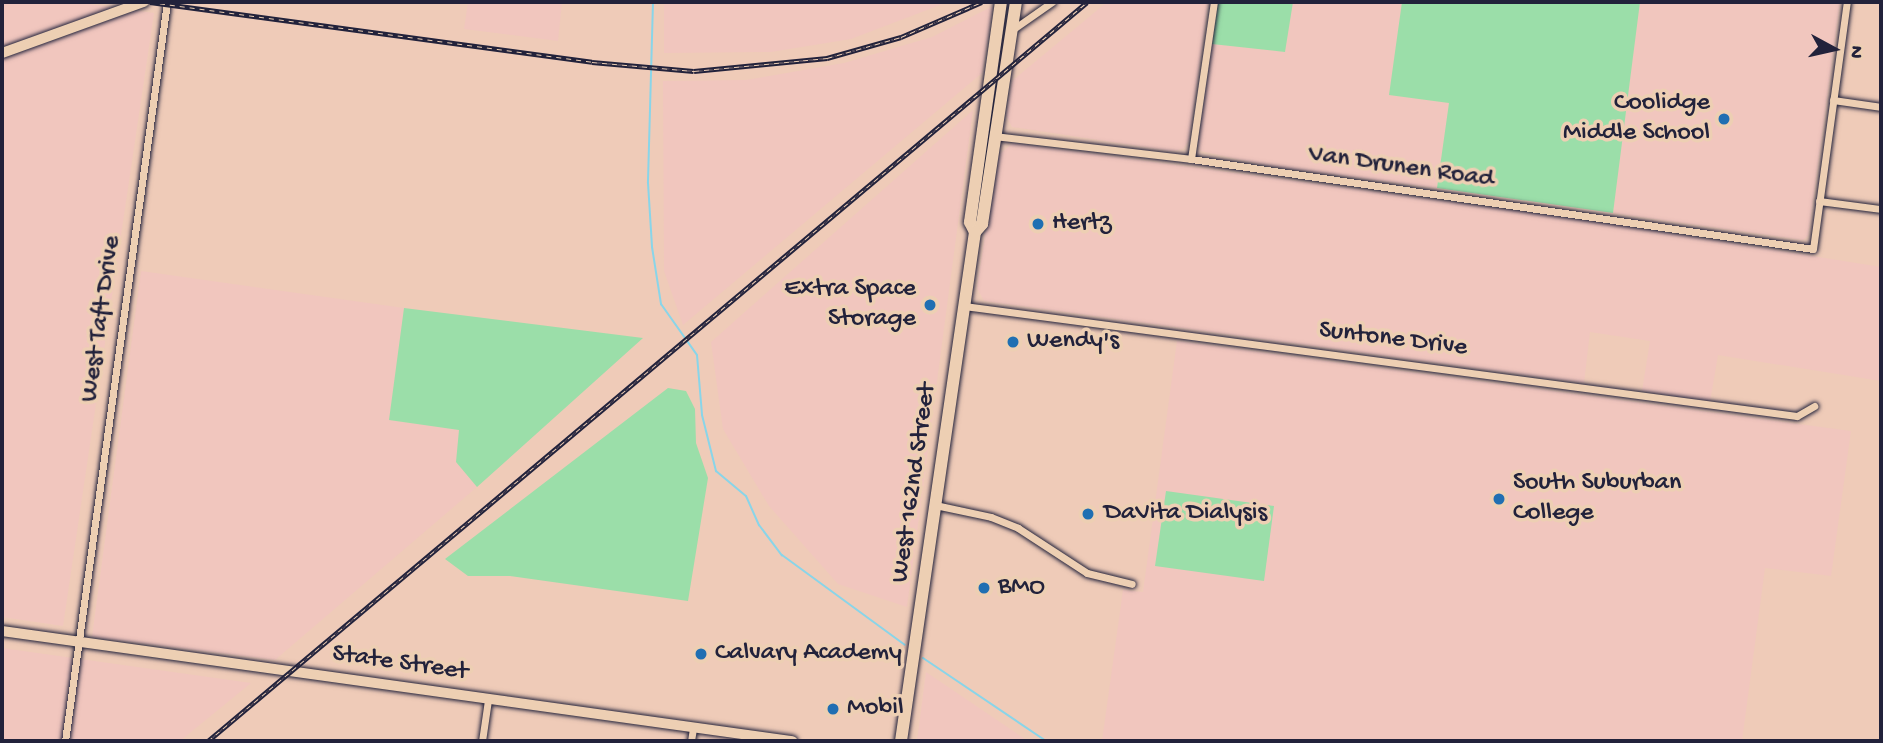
<!DOCTYPE html>
<html>
<head>
<meta charset="utf-8">
<style>
  body { margin:0 }
  #map { position:relative; width:1883px; height:743px; overflow:hidden; background:#efcbb8; font-family:"Gochi Hand",sans-serif }
  div>[style] { position:absolute }
  .built>* { inset:0; background:#f1c6be }
  .green>* { inset:0; background:#9bdea9 }
  .stream>* { height:2px; margin:-1px; padding:0 1px; transform-origin:1px; border-radius:1px; background:#89d5e9 }
  .roads { filter:drop-shadow(0 0 2px #22223b) drop-shadow(0 0 2px #22223b) }
  .street>* { height:7px; margin:-3.5px; padding:0 3.5px; transform-origin:3.5px; border-radius:3.5px; background:#edcfb3 }
  .secondary>* { height:10px; margin:-5px; padding:0 5px; transform-origin:5px; border-radius:5px; background:#edcfb3 }
  .primary>* { height:12px; margin:-6px; padding:0 6px; transform-origin:6px; border-radius:6px; background:#edcfb3 }
  .rail>* { height:4.5px; margin-top:-2.25px; transform-origin:0; background:repeating-linear-gradient(90deg,#edcfb3 0 5px,#22223b 0 10px); box-sizing:border-box; border-block:2px solid #22223b }
  .dots>* { width:19px; height:19px; translate:-50% -50%; box-sizing:border-box; border:4px solid #edcfb3; border-radius:50% }
  span { translate:-50% -50%; white-space:nowrap; text-align:center; line-height:1.15; -webkit-text-stroke:7px #edcfb3; paint-order:stroke }
  .poi-label { font-size:26px; color:#22223b }
  .right { translate:-100% -50%; text-align:right }
  .left { translate:0 -50%; text-align:left }
  .street-label { font-size:26px; color:#22223b }
  .frame { position:absolute; inset:0; border:4px solid #22223b; pointer-events:none }
  .north { position:absolute; left:1799px; top:14px; width:70px; height:70px; -webkit-text-stroke:5px #edcfb3; paint-order:stroke; rotate:98deg; font-size:19px; font-weight:700; line-height:28px; text-align:center; color:#22223b }
  .north::after { content:''; display:block; margin:auto; width:24px; height:32px; background:#22223b; clip-path:polygon(50% 0,100% 100%,50% 72%,0 100%) }
</style>
</head>
<body>
<div id="map">
  <div class="built">
    <i style="clip-path:polygon(2px 2px,74px 2px,154px 13px,63px 626px,2px 617px)"></i>
    <i style="clip-path:polygon(468px 2px,562px 2px,558px 41px,464px 29px)"></i>
    <i style="clip-path:polygon(664px 2px,948px 2px,851px 39px,771px 52px,664px 53px)"></i>
    <i style="clip-path:polygon(1107px 2px,1208px 2px,1189px 140px,1183px 149px,1172px 151px,1012px 127px,1006px 115px,1012px 81px)"></i>
    <i style="clip-path:polygon(1293px 2px,1402px 2px,1389px 95px,1449px 103px,1437px 188px,1269px 166px,1201px 151px,1198px 144px,1212px 44px,1285px 52px)"></i>
    <i style="clip-path:polygon(1640px 2px,1840px 2px,1808px 236px,1803px 240px,1613px 213px)"></i>
    <i style="clip-path:polygon(993px 6px,982px 73px,683px 325px,664px 271px,663px 81px,746px 80px,844px 63px,932px 37px)"></i>
    <i style="clip-path:polygon(973px 110px,907px 607px,838px 584px,769px 506px,723px 429px,711px 342px)"></i>
    <i style="clip-path:polygon(1013px 143px,1607px 223px,1881px 267px,1881px 381px,1718px 355px,1710px 402px,1642px 391px,1650px 341px,1590px 332px,1584px 383px,984px 301px,977px 288px,997px 156px)"></i>
    <i style="clip-path:polygon(141px 271px,404px 308px,389px 420px,460px 430px,456px 462px,477px 487px,275px 660px,92px 637px)"></i>
    <i style="clip-path:polygon(1177px 341px,1851px 431px,1831px 576px,1765px 568px,1742px 741px,1102px 741px,1123px 590px,1143px 592px)"></i>
    <i style="clip-path:polygon(2px 648px,251px 683px,180px 741px,2px 741px)"></i>
    <i style="clip-path:polygon(926px 672px,1028px 741px,917px 741px)"></i>
  </div>
  <div class="green">
    <i style="clip-path:polygon(1218px 2px,1293px 2px,1285px 52px,1212px 44px)"></i>
    <i style="clip-path:polygon(1402px 2px,1640px 2px,1613px 213px,1437px 188px,1449px 103px,1389px 95px)"></i>
    <i style="clip-path:polygon(404px 308px,643px 338px,477px 487px,456px 462px,459px 430px,389px 420px)"></i>
    <i style="clip-path:polygon(668px 388px,686px 391px,695px 409px,696px 443px,708px 478px,688px 601px,510px 576px,468px 576px,445px 559px)"></i>
    <i style="clip-path:polygon(1166px 491px,1274px 506px,1264px 581px,1155px 566px)"></i>
  </div>
  <div class="stream">
    <i style="left:653px;top:2px;width:181px;rotate:91.6deg"></i>
    <i style="left:648px;top:183px;width:64px;rotate:86.4deg"></i>
    <i style="left:652px;top:247px;width:58px;rotate:81deg"></i>
    <i style="left:661px;top:304px;width:62px;rotate:54.8deg"></i>
    <i style="left:697px;top:355px;width:60px;rotate:85.2deg"></i>
    <i style="left:702px;top:415px;width:58px;rotate:76deg"></i>
    <i style="left:716px;top:471px;width:39px;rotate:40deg"></i>
    <i style="left:746px;top:496px;width:32px;rotate:66deg"></i>
    <i style="left:759px;top:525px;width:38px;rotate:53deg"></i>
    <i style="left:782px;top:555px;width:152px;rotate:36.2deg"></i>
    <i style="left:923px;top:658px;width:148px;rotate:34deg"></i>
  </div>
  <div class="roads">
    <div class="street">
      <i style="left:1012px;top:30px;width:49px;rotate:-35deg"></i>
      <i style="left:1833px;top:100px;width:49px;rotate:8.3deg"></i>
      <i style="left:993px;top:136px;width:199px;rotate:6.6deg"></i>
      <i style="left:1191px;top:159px;width:628px;rotate:8.23deg"></i>
      <i style="left:1813px;top:249px;width:249px;rotate:-82.2deg"></i>
      <i style="left:1191px;top:159px;width:159px;rotate:-81.7deg"></i>
      <i style="left:1819px;top:201px;width:63px;rotate:7.4deg"></i>
      <i style="left:964px;top:306px;width:840px;rotate:7.52deg"></i>
      <i style="left:1797px;top:416px;width:20px;rotate:-30deg"></i>
      <i style="left:935px;top:505px;width:57px;rotate:12.1deg"></i>
      <i style="left:991px;top:517px;width:29px;rotate:22deg"></i>
      <i style="left:1018px;top:528px;width:82px;rotate:33.1deg"></i>
      <i style="left:1087px;top:573px;width:46px;rotate:13.7deg"></i>
      <i style="left:65px;top:741px;width:746px;rotate:-82.14deg"></i>
      <i style="left:482px;top:741px;width:41px;rotate:-81.7deg"></i>
      <i style="left:691px;top:741px;width:13px;rotate:-81deg"></i>
    </div>
    <div class="secondary">
      <i style="left:2px;top:53px;width:151px;rotate:-19.8deg"></i>
      <i style="left:2px;top:631px;width:798px;rotate:7.93deg"></i>
    </div>
    <div class="primary">
      <i style="left:975px;top:232px;width:11px;rotate:-49deg"></i>
      <i style="left:982px;top:224px;width:225px;rotate:-81.3deg"></i>
      <i style="left:901px;top:741px;width:514px;rotate:-81.73deg"></i>
      <i style="left:975px;top:232px;width:11px;rotate:-117deg"></i>
      <i style="left:970px;top:222px;width:222px;rotate:-82deg"></i>
    </div>
  </div>
  <div class="rail">
    <i style="left:150px;top:2px;width:446px;rotate:7.7deg"></i>
    <i style="left:592px;top:62px;width:102px;rotate:5deg"></i>
    <i style="left:694px;top:71px;width:134px;rotate:-5.6deg"></i>
    <i style="left:827px;top:58px;width:77px;rotate:-15.8deg"></i>
    <i style="left:901px;top:37px;width:88px;rotate:-23.4deg"></i>
    <i style="left:208px;top:741px;width:1148px;rotate:-40.05deg"></i>
  </div>
  <div class="dots">
    <i style="left:1724px;top:119px;background:#1f6fb2"></i>
    <i style="left:1038px;top:224px;background:#1f6fb2"></i>
    <i style="left:930px;top:305px;background:#1f6fb2"></i>
    <i style="left:1013px;top:342px;background:#1f6fb2"></i>
    <i style="left:1499px;top:499px;background:#1f6fb2"></i>
    <i style="left:1088px;top:514px;background:#1f6fb2"></i>
    <i style="left:984px;top:588px;background:#1f6fb2"></i>
    <i style="left:701px;top:654px;background:#1f6fb2"></i>
    <i style="left:833px;top:709px;background:#1f6fb2"></i>
  </div>
  <div class="poi-label">
    <span class="right" style="left:1710px;top:119px">Coolidge<br>Middle School</span>
    <span class="left" style="left:1052px;top:224px">Hertz</span>
    <span class="right" style="left:916px;top:305px">Extra Space<br>Storage</span>
    <span class="left" style="left:1027px;top:342px">Wendy's</span>
    <span class="left" style="left:1513px;top:499px">South Suburban<br>College</span>
    <span class="left" style="left:1104px;top:514px">DaVita Dialysis</span>
    <span class="left" style="left:998px;top:588px">BMO</span>
    <span class="left" style="left:715px;top:654px">Calvary Academy</span>
    <span class="left" style="left:847px;top:709px">Mobil</span>
  </div>
  <div class="street-label">
    <span style="left:1401px;top:168px;rotate:8deg">Van Drunen Road</span>
    <span style="left:102px;top:319px;rotate:-82deg">West Taft Drive</span>
    <span style="left:1393px;top:340px;rotate:7deg">Suntone Drive</span>
    <span style="left:915px;top:483px;rotate:-82deg">West 162nd Street</span>
    <span style="left:400px;top:664px;rotate:8deg">State Street</span>
  </div>
  <div class="frame"></div>
  <div class="north">N</div>
</div>
</body>
</html>
